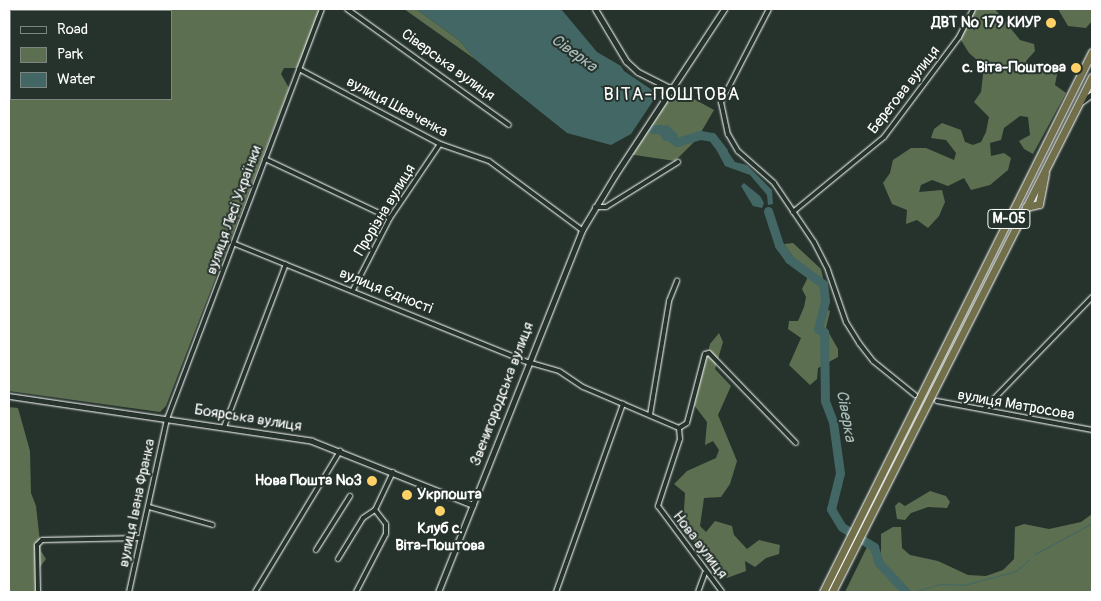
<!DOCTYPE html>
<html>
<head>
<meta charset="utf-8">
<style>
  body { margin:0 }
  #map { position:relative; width:1101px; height:601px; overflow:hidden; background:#26332d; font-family:Pangolin,sans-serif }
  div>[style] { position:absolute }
  .green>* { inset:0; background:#5d6f51 }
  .water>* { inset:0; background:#426765 }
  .stream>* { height:1px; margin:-0.5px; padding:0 0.5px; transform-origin:0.5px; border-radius:0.5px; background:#426765 }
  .river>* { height:9px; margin:-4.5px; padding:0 4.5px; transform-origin:4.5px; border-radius:4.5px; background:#426765 }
  .roads { filter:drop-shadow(0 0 1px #fff) drop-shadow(0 0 1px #fff) }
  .minor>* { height:4px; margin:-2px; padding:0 2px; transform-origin:2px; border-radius:2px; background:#26332d }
  .tertiary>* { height:5px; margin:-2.5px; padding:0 2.5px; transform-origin:2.5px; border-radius:2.5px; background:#26332d }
  .trunk>* { height:7px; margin:-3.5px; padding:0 3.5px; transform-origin:3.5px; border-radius:3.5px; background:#71704a }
  .dots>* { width:14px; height:14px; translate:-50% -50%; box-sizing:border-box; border:2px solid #26332d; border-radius:50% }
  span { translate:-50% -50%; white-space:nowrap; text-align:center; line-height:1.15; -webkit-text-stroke:4px #26332d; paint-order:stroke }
  .shield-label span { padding:1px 4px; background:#26332d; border:1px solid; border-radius:4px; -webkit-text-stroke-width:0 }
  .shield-label { font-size:14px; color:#fff; font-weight:700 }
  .poi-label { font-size:15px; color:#fff; font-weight:700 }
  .right { translate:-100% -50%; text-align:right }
  .left { translate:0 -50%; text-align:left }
  .street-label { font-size:15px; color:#fff }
  .water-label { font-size:16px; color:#aabbba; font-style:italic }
  .quarter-label { font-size:18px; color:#fff; letter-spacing:1px }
  .frame { position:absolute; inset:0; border:10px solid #fff; pointer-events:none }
  .legend { position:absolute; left:10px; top:10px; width:162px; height:90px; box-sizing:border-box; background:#26332d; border:1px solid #7d8581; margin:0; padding:6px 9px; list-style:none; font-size:15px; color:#fff }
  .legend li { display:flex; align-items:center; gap:10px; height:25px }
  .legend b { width:25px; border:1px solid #7d8581 }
</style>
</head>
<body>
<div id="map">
  <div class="green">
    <i style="clip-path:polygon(evenodd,12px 9px,322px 9px,297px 68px,284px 68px,281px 74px,289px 88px,166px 406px,160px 412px,9px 391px,9px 15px,12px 9px,11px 11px,171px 11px,171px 99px,11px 99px,11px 11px)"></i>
    <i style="clip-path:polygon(404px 9px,416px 9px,459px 40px,476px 60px)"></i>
    <i style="clip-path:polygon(973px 9px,995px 9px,1020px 40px,1034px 44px,1035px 51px,1026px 61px,1031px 72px,1034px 74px,1047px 66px,1058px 69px,1055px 85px,1066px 93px,1033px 154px,1024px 149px,1019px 141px,1030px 135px,1028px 117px,1020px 116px,1004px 128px,1001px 140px,990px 143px,991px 156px,1004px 153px,1011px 158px,1008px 170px,990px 185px,971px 190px,964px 178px,948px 186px,932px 180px,921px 185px,919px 192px,942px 190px,945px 202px,939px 216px,928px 228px,917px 220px,906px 224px,907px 210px,892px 204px,883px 183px,890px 173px,893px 160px,911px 148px,926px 148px,954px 160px,956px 153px,946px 140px,931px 138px,934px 129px,942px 123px,961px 130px,965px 142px,973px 145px,981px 142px,986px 132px,989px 117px,974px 102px,981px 92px,984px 66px,969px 53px,959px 37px)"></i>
    <i style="clip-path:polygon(1058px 9px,1092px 9px,1092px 21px,1086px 28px,1068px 26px)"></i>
    <i style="clip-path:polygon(676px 89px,714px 110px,697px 139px,675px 161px,628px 154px)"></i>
    <i style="clip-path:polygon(793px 243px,821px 269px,827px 296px,826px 309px,830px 311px,826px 328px,838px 349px,838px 357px,818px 368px,817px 379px,810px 385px,789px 365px,801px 338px,788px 329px,789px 321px,798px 321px,804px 307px,806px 297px,802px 289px,807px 279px,806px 268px,794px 258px,784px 244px)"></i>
    <i style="clip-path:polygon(719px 333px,723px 342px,715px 369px,731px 386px,718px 415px,737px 461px,730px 484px,721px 497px,704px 498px,700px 526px,706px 532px,715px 521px,732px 526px,734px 535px,747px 549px,759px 540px,780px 545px,779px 554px,766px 558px,755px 567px,745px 561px,746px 571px,727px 578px,713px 568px,683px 527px,685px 493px,674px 484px,687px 471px,716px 458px,719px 450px,713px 441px,705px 445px,707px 422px,694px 405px,710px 344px)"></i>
    <i style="clip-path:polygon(9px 407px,18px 408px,30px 451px,31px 493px,36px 506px,41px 551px,46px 559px,40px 567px,40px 592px,9px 592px)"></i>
    <i style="clip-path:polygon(930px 491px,946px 496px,950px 502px,947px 508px,928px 507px,911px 513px,905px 520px,897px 519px,895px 506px,899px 502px,905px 506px)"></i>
    <i style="clip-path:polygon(1092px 514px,1092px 592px,845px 592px,867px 547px,874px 547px,881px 561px,881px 534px,893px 527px,901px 527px,902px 548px,910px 555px,938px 561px,968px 575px,986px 576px,1003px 570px,1014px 559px,1015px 527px,1024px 524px,1049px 529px,1081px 522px)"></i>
  </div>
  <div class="water">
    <i style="clip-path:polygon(416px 9px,561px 9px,597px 52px,621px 66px,624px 71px,655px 92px,655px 98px,631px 134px,611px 145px,567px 133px,476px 60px,459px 40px)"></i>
    <i style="clip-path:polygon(668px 125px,678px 135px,677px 142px,664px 141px,659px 133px,660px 126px)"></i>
    <i style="clip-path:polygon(720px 140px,735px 162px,747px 165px,772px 190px,773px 204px,768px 205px,767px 195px,750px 175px,725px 166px,716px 149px)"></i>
    <i style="clip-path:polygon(744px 183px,760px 196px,764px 203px,762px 208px,753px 206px,741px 186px)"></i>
  </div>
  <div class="stream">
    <i style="left:1035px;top:554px;width:65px;rotate:-28.5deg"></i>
    <i style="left:913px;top:592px;width:27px;rotate:-17deg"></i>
    <i style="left:939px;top:584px;width:25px;rotate:2deg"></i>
    <i style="left:964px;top:585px;width:54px;rotate:-15.1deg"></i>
    <i style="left:1016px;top:571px;width:18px;rotate:-41deg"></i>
  </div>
  <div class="river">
    <i style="left:653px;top:129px;width:6px"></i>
    <i style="left:659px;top:129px;width:22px;rotate:36deg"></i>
    <i style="left:677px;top:142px;width:24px;rotate:-17deg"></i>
    <i style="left:700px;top:135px;width:12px;rotate:9deg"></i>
    <i style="left:712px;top:137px;width:18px;rotate:52deg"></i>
    <i style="left:768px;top:211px;width:36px;rotate:72deg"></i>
    <i style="left:779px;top:245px;width:17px;rotate:54deg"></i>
    <i style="left:789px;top:259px;width:42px;rotate:36.3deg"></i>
    <i style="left:823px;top:284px;width:17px;rotate:83deg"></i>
    <i style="left:825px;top:301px;width:29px;rotate:104deg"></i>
    <i style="left:818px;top:329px;width:7px;rotate:27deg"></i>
    <i style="left:824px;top:332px;width:69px;rotate:89.2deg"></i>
    <i style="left:825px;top:401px;width:22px;rotate:69deg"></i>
    <i style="left:833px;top:422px;width:51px;rotate:82.2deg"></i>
    <i style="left:840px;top:473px;width:37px;rotate:104deg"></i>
    <i style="left:831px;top:509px;width:21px;rotate:59deg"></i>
    <i style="left:842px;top:527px;width:38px;rotate:32deg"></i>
    <i style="left:874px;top:547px;width:17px;rotate:73deg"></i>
    <i style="left:879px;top:563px;width:40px;rotate:47deg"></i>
  </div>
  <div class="roads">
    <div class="minor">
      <i style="left:347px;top:9px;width:199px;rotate:35.6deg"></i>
      <i style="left:769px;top:9px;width:105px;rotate:117.3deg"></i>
      <i style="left:721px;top:102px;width:33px;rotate:78deg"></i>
      <i style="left:728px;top:134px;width:20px;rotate:60deg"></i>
      <i style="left:738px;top:151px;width:48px;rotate:41.6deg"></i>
      <i style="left:774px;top:183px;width:71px;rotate:55.9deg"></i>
      <i style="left:814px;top:242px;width:31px;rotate:63deg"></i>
      <i style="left:828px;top:270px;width:55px;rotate:70.9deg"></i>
      <i style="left:846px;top:322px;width:25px;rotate:58deg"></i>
      <i style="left:859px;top:343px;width:23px;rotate:52deg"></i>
      <i style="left:873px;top:361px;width:54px;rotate:39deg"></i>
      <i style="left:299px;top:69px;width:160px;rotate:28deg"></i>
      <i style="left:440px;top:144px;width:52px;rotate:19.1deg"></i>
      <i style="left:489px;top:161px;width:116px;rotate:36.6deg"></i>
      <i style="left:265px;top:159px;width:138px;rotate:25.3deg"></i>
      <i style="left:595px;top:207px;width:11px"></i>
      <i style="left:606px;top:207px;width:85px;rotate:-32deg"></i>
      <i style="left:793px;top:212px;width:118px;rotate:-39.5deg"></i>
      <i style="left:884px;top:137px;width:125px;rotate:-53.1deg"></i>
      <i style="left:959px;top:37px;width:31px;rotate:-63deg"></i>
      <i style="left:235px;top:244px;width:312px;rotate:22deg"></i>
      <i style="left:524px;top:361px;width:36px;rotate:16deg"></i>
      <i style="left:559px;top:371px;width:29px;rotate:34deg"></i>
      <i style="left:583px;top:387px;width:104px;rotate:23.1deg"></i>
      <i style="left:679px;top:428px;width:11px;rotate:85deg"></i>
      <i style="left:680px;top:439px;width:71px;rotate:108.2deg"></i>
      <i style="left:658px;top:506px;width:107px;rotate:53.3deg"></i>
      <i style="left:353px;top:290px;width:81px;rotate:-62.8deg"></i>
      <i style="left:390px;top:218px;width:89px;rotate:-56deg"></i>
      <i style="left:937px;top:401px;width:158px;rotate:10.6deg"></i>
      <i style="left:984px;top:409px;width:156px;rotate:-46deg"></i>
      <i style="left:650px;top:415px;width:116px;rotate:-80.5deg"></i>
      <i style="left:669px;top:301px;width:22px;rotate:-68deg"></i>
      <i style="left:224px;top:427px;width:174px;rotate:-69.2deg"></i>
      <i style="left:679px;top:428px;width:9px;rotate:-32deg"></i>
      <i style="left:687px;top:423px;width:71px;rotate:-75.4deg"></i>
      <i style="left:705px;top:354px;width:4px;rotate:-14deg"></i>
      <i style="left:709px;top:353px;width:125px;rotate:46deg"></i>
      <i style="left:149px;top:507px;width:66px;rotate:15.7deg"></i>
      <i style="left:316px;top:550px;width:64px;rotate:-57.8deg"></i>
      <i style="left:338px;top:559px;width:48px;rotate:-58.6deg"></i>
      <i style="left:363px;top:518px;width:14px;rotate:-34deg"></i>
      <i style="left:38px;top:592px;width:47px;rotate:-91.2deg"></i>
      <i style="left:37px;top:545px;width:7px;rotate:-45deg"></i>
      <i style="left:42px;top:540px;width:99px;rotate:-1.2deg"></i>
      <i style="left:129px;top:592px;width:177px;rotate:-77.6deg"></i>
      <i style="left:167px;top:419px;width:438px;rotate:-69.3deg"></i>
      <i style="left:255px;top:592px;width:165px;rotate:-58.9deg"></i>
      <i style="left:356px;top:592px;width:65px;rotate:-62.7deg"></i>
      <i style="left:386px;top:534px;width:10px;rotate:-90deg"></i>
      <i style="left:386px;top:524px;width:18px;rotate:-128deg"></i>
      <i style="left:375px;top:510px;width:42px;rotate:-64.7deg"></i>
      <i style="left:556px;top:592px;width:200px;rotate:-70.4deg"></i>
      <i style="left:698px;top:592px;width:20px;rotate:-70deg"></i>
    </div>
    <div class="tertiary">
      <i style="left:595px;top:9px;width:61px;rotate:59.2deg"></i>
      <i style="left:626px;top:61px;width:16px;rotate:43deg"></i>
      <i style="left:638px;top:72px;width:36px;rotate:27deg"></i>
      <i style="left:1081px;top:102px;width:14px;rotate:-36deg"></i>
      <i style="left:9px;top:396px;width:306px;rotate:8.4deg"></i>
      <i style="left:312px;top:441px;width:173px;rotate:21.7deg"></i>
      <i style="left:438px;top:592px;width:390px;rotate:-68.3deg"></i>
      <i style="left:582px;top:230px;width:64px;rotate:-59deg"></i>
      <i style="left:615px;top:175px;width:199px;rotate:-56.7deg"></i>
    </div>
    <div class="trunk">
      <i style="left:1026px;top:207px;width:13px;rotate:-13deg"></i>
      <i style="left:1039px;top:204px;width:31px;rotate:-79deg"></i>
      <i style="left:823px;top:592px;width:603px;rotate:-63.52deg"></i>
      <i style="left:832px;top:592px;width:577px;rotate:-63.21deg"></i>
    </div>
  </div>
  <div class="dots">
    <i style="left:1051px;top:23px;background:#ffd166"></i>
    <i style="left:1076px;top:68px;background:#ffd166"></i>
    <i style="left:372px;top:481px;background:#ffd166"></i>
    <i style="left:407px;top:495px;background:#ffd166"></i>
    <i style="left:440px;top:511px;background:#ffd166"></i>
  </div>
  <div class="shield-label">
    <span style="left:1009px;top:219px">М-05</span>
  </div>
  <div class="poi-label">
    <span class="right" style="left:1041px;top:23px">ДВТ № 179 КИУР</span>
    <span class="right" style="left:1066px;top:68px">с. Віта-Поштова</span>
    <span class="right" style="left:362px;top:481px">Нова Пошта №3</span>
    <span class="left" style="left:417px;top:495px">Укрпошта</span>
    <span style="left:440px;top:537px">Клуб с.<br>Віта-Поштова</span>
  </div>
  <div class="street-label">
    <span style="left:448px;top:65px;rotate:36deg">Сіверська вулиця</span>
    <span style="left:904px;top:90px;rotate:-52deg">Берегова вулиця</span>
    <span style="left:397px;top:107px;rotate:28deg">вулиця Шевченка</span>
    <span style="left:234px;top:210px;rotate:-70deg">вулиця Лесі Українки</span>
    <span style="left:385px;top:210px;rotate:-59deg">Прорізна вулиця</span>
    <span style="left:386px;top:291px;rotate:22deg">вулиця Єдності</span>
    <span style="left:502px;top:394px;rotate:-69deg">Звенигородська вулиця</span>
    <span style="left:1016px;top:405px;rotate:10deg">вулиця Матросова</span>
    <span style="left:248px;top:418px;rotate:9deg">Боярська вулиця</span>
    <span style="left:137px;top:503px;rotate:-78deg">вулиця Івана Франка</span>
    <span style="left:700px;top:545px;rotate:53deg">Нова вулиця</span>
  </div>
  <div class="water-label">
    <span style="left:574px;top:53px;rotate:36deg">Сіверка</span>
    <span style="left:846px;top:416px;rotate:80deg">Сіверка</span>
  </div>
  <div class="quarter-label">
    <span style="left:672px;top:95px">ВІТА-ПОШТОВА</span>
  </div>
  <div class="frame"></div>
  <ul class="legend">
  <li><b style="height:6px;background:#26332d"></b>Road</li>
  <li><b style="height:14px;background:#5d6f51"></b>Park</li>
  <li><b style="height:14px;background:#426765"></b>Water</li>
  </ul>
</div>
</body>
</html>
